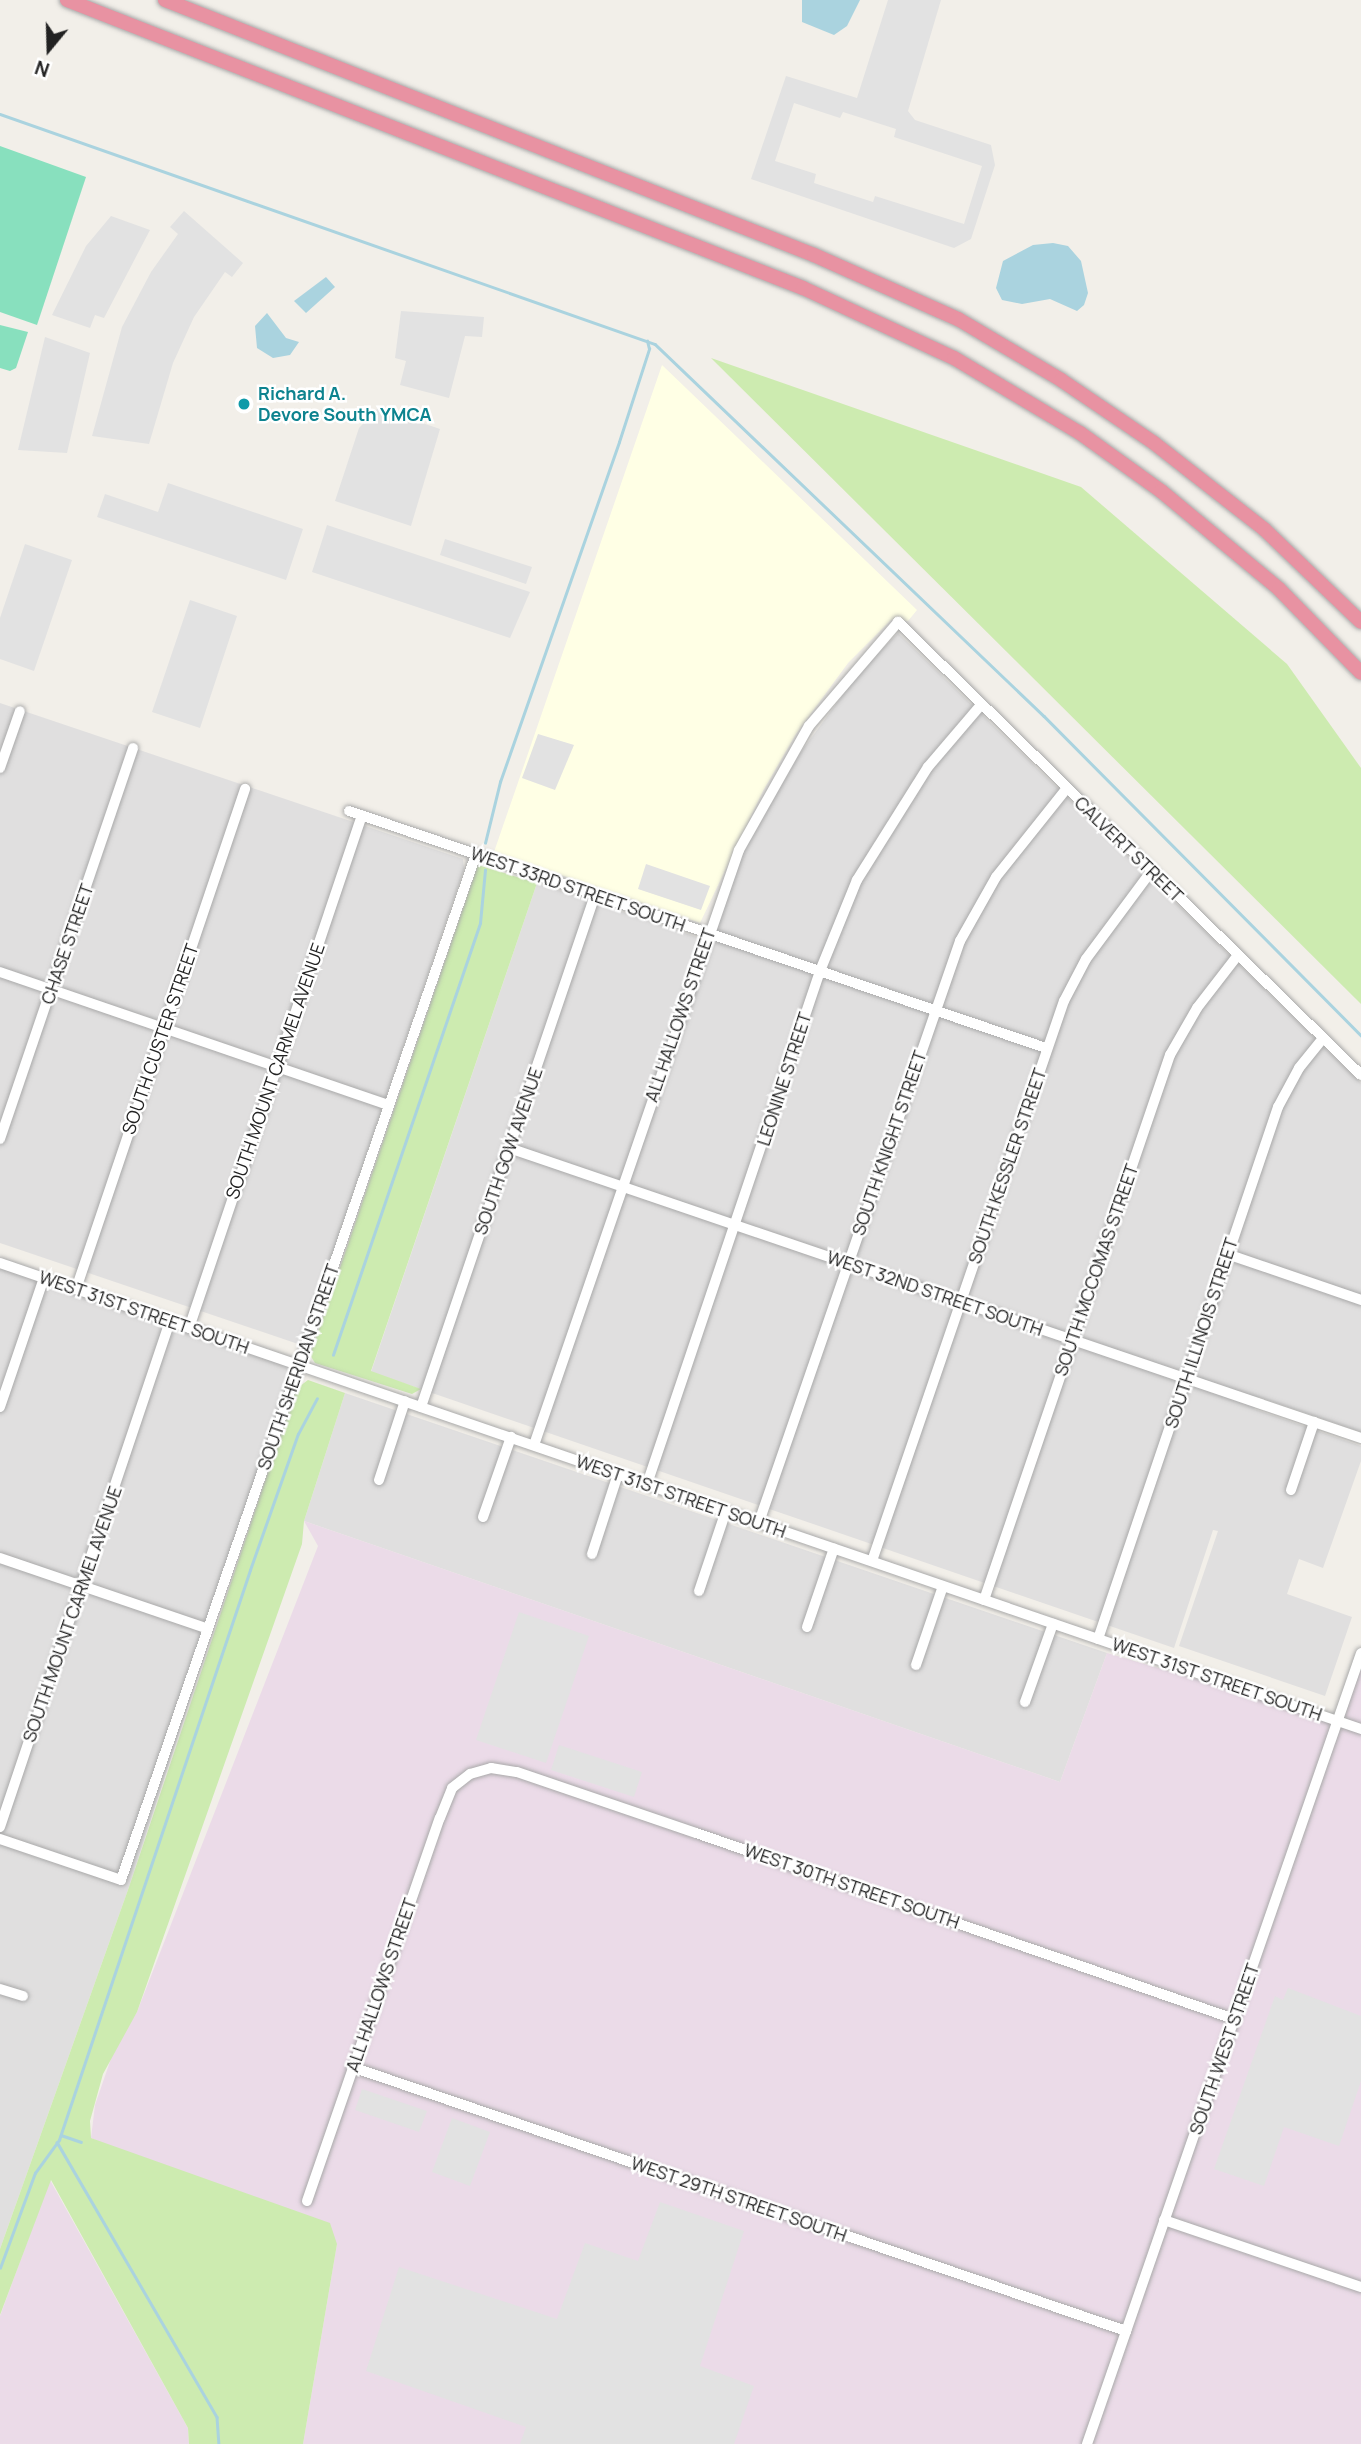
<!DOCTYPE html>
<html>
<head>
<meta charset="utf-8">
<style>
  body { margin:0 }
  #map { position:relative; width:1361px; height:2444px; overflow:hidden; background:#f2efe9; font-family:Manrope,sans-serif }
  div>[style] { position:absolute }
  .residential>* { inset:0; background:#e0dfdf }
  .industrial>* { inset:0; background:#ebdbe8 }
  .education>* { inset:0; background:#ffffe5 }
  .grass>* { inset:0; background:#cdebb0 }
  .pitch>* { inset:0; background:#88e0be }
  .parking>* { inset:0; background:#e2e2e2 }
  .water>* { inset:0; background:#aad3df }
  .stream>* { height:2.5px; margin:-1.25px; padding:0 1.25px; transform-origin:1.25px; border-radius:1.25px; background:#aad3df }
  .roads { filter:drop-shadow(0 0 2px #a9a9a9) drop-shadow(0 0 2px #a9a9a9) }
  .minor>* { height:10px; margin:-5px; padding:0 5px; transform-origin:5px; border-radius:5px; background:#fff }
  .highway>* { height:14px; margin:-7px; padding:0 7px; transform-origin:7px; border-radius:7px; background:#e892a2 }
  .dots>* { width:19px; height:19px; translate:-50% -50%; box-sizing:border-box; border:4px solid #fff; border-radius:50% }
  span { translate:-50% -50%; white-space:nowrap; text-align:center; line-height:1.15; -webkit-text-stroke:5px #fff; paint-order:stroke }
  .culture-label { font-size:18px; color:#0d838f; font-weight:700 }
  .left { translate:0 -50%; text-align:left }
  .street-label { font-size:18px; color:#222 }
  .north { position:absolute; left:14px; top:14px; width:70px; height:70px; -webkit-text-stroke:5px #fff; paint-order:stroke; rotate:199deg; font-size:19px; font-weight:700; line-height:28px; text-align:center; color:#222 }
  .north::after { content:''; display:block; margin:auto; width:24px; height:32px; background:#222; clip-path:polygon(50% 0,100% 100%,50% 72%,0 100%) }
</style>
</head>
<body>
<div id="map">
  <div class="residential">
    <i style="clip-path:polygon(898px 633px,1361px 1083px,1361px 1432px,1259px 1397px,1254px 1409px,1361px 1446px,1361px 1461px,1323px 1568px,1299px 1559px,1287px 1594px,1352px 1617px,1325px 1696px,1179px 1646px,1218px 1531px,1213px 1530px,1174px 1648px,371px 1372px,537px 883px,711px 942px,743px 853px,798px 756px,859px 673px)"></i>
    <i style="clip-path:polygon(0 703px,463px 859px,464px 869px,301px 1345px,0 1243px)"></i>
    <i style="clip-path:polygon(0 1263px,299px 1365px,129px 1887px,0 2249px)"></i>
    <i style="clip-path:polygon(345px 1393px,1107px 1653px,1060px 1782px,304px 1521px)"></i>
  </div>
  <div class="industrial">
    <i style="clip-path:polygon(304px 1521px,1060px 1782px,1107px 1653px,1336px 1720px,1361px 1649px,1361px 2444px,303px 2444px,337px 2244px,91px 2138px,95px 2105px,115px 2047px,137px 2012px,318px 1546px)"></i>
    <i style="clip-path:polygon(50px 2180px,188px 2428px,189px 2444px,0 2444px,0 2316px)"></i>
  </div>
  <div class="education">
    <i style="clip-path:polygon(662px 365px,917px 610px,908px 621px,891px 620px,848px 663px,796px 734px,763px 791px,700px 923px,494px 852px)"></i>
  </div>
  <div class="grass">
    <i style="clip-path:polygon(711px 358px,1081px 487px,1287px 664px,1361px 768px,1361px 1004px)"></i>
    <i style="clip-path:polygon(478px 865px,537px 883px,371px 1371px,421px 1389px,412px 1394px,315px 1363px,310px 1355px)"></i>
    <i style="clip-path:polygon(308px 1380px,345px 1393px,304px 1521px,302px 1544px,137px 2012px,103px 2074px,90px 2121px,91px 2138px,330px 2223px,337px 2244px,303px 2444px,189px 2444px,188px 2428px,51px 2180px,0 2315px,0 2249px,129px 1887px,296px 1389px)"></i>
  </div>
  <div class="pitch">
    <i style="clip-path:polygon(0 146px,86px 177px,37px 325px,0 312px)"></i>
    <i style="clip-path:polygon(0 325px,28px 332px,16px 368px,10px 371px,0 368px)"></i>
  </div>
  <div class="parking">
    <i style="clip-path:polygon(evenodd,888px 0,941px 0,908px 111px,915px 120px,991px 145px,995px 165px,971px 239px,954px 248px,751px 179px,786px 76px,857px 98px,888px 0,794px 103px,840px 118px,843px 112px,896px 129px,894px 137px,982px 166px,964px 224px,875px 196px,873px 202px,814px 183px,816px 174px,775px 161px,794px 103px)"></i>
    <i style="clip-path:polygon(184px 211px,243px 263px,232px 277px,225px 272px,194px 317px,173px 363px,149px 444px,92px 436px,122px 327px,151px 272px,178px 234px,170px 227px)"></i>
    <i style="clip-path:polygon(111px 216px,150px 230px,104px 318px,95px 315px,90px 328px,52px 315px,86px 246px)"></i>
    <i style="clip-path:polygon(401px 311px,484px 317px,482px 337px,465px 336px,449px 398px,400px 385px,406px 361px,395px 358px)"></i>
    <i style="clip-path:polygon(45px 337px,90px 353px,67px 453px,18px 450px)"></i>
    <i style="clip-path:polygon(378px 408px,440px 429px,411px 526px,335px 501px,359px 428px)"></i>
    <i style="clip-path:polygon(168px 483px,303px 529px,286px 580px,97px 517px,105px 494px,158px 512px)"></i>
    <i style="clip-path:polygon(327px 525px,530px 592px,510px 638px,312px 572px)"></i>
    <i style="clip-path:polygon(445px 539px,532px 567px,526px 584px,440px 555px)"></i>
    <i style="clip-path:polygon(25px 544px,72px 560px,34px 671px,0 659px,0 618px)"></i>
    <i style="clip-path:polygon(190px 600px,237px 616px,200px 728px,152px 712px)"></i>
    <i style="clip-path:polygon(538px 734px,574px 745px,555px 790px,522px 778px)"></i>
    <i style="clip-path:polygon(646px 864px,710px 886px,701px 910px,638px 889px)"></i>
    <i style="clip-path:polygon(519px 1612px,589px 1636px,546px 1763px,476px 1740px)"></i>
    <i style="clip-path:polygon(559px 1745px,642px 1772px,634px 1797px,551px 1770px)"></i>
    <i style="clip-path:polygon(1288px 1988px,1361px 2016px,1361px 2081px,1339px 2146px,1284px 2127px,1264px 2186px,1214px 2169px,1275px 1996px,1283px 2000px)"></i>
    <i style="clip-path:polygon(362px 2089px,427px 2111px,419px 2132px,355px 2110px)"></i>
    <i style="clip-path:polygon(452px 2118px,490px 2132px,470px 2186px,432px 2172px)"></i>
    <i style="clip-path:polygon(660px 2202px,744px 2231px,700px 2366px,754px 2386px,734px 2444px,520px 2444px,526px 2427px,366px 2371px,399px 2267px,557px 2319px,585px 2243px,638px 2261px)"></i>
  </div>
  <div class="water">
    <i style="clip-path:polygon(802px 0,860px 0,847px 26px,834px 35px,802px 22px)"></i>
    <i style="clip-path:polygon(1053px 243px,1068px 246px,1081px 261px,1088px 293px,1084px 305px,1077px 311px,1050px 299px,1022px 304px,1002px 300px,996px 288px,1003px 261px,1033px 245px)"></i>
    <i style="clip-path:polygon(326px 277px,335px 287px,306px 313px,294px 301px)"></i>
    <i style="clip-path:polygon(267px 313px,286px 338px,299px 342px,290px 355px,273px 358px,257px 348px,255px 326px)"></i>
  </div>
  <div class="stream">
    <i style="left:0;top:114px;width:694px;rotate:19.35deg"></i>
    <i style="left:655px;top:344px;width:538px;rotate:43.72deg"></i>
    <i style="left:1044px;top:716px;width:450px;rotate:45.2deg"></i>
    <i style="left:485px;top:843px;width:63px;rotate:-76.2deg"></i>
    <i style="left:500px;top:782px;width:360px;rotate:-70.7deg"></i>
    <i style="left:619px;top:442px;width:98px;rotate:-72.1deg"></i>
    <i style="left:649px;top:349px;width:8px;rotate:-104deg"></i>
    <i style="left:333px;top:1355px;width:456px;rotate:-71.2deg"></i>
    <i style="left:480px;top:923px;width:53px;rotate:-84.6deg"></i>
    <i style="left:61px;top:2135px;width:21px;rotate:19deg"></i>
    <i style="left:57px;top:2142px;width:318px;rotate:59.8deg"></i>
    <i style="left:217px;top:2417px;width:27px;rotate:86deg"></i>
    <i style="left:0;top:2268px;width:101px;rotate:-69.8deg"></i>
    <i style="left:35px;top:2173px;width:41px;rotate:-54deg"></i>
    <i style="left:59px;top:2140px;width:601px;rotate:-71.47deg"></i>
    <i style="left:250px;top:1570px;width:144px;rotate:-70.6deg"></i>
    <i style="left:298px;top:1434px;width:40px;rotate:-62deg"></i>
  </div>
  <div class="roads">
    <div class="minor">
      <i style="left:0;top:768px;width:60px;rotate:-70.7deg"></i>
      <i style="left:349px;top:811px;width:736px;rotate:18.78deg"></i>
      <i style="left:0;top:972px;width:410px;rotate:18.9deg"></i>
      <i style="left:0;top:1139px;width:413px;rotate:-71.2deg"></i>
      <i style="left:509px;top:1148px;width:900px;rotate:18.8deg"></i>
      <i style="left:1227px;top:1254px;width:142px;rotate:18.9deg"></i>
      <i style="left:0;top:1263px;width:1439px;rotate:18.9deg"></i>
      <i style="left:76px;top:1289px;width:528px;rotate:-71.32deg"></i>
      <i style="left:189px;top:1328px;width:541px;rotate:-71.36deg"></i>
      <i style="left:0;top:1407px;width:136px;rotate:-71.2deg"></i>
      <i style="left:421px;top:1407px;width:541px;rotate:-71.23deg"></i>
      <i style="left:534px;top:1445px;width:629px;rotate:-70.99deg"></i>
      <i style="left:739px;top:850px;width:142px;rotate:-60.6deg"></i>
      <i style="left:809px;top:726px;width:137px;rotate:-49.4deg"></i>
      <i style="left:898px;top:622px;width:648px;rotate:44.37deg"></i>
      <i style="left:379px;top:1480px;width:83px;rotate:-71.8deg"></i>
      <i style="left:647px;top:1484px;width:541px;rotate:-71.36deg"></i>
      <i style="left:820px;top:971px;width:98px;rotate:-67.9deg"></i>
      <i style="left:857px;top:880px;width:133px;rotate:-57.9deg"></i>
      <i style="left:928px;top:767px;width:82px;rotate:-49.5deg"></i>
      <i style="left:1291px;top:1490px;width:72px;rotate:-71.3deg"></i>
      <i style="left:483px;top:1517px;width:85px;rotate:-70.7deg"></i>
      <i style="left:759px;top:1522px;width:615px;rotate:-70.92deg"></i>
      <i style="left:960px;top:941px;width:73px;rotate:-60.6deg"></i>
      <i style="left:996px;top:877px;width:114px;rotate:-51.4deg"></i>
      <i style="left:592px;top:1554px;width:84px;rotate:-72deg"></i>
      <i style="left:0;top:1558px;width:218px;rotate:18.8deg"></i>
      <i style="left:872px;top:1561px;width:592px;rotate:-71.08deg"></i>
      <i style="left:1064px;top:1001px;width:47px;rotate:-62.4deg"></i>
      <i style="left:1086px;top:959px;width:111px;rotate:-53.4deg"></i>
      <i style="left:699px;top:1591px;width:84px;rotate:-71.4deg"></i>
      <i style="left:984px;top:1600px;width:576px;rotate:-71.16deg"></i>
      <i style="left:1170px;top:1055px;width:54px;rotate:-60.1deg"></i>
      <i style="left:1197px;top:1008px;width:67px;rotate:-52.3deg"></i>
      <i style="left:807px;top:1627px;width:83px;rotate:-71.1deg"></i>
      <i style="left:1098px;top:1639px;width:562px;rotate:-71.31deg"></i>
      <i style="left:1278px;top:1107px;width:44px;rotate:-61.7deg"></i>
      <i style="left:1299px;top:1068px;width:38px;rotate:-51deg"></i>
      <i style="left:916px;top:1665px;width:83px;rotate:-71.1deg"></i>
      <i style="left:1025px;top:1702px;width:83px;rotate:-70.3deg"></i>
      <i style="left:0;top:1827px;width:534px;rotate:-71.43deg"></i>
      <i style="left:0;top:1839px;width:128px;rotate:18.7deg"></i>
      <i style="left:121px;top:1880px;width:1086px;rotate:-70.91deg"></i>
      <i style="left:0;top:1989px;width:24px;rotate:17deg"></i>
      <i style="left:352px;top:2067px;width:818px;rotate:18.83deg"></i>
      <i style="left:307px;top:2201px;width:405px;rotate:-70.9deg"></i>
      <i style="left:440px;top:1818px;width:32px;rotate:-68deg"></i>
      <i style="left:452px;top:1788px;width:23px;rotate:-38deg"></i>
      <i style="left:470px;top:1774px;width:22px;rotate:-16deg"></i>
      <i style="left:491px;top:1768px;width:26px;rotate:9deg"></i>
      <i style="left:517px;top:1772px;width:189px;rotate:18.8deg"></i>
      <i style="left:696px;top:1833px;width:569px;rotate:19.07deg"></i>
      <i style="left:1164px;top:2220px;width:208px;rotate:18.8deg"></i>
      <i style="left:1087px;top:2444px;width:837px;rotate:-70.89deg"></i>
    </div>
    <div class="highway">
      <i style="left:67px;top:0;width:790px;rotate:21.37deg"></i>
      <i style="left:803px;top:288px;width:166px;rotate:24.9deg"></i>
      <i style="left:954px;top:358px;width:147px;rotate:30.8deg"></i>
      <i style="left:1080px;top:433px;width:100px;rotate:35.6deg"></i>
      <i style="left:1161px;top:491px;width:153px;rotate:39.7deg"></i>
      <i style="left:1279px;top:589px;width:117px;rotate:45.7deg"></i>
      <i style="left:165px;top:0;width:697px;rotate:21.45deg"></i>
      <i style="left:814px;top:255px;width:158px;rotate:24deg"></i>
      <i style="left:958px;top:319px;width:120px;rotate:30.6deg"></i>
      <i style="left:1061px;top:380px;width:112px;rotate:34.1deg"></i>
      <i style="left:1154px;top:443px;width:140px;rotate:38deg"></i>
      <i style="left:1264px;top:529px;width:134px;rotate:43.8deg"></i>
    </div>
  </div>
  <div class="dots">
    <i style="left:244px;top:404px;background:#0f9aa8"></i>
  </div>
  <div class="culture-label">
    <span class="left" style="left:258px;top:404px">Richard A.<br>Devore South YMCA</span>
  </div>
  <div class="street-label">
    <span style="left:1129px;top:849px;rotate:44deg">CALVERT STREET</span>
    <span style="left:578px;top:889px;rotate:19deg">WEST 33RD STREET SOUTH</span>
    <span style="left:67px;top:944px;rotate:-71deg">CHASE STREET</span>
    <span style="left:680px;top:1015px;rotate:-71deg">ALL HALLOWS STREET</span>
    <span style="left:160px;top:1039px;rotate:-71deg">SOUTH CUSTER STREET</span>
    <span style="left:275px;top:1071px;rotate:-71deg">SOUTH MOUNT CARMEL AVENUE</span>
    <span style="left:784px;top:1079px;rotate:-72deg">LEONINE STREET</span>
    <span style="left:889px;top:1143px;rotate:-71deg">SOUTH KNIGHT STREET</span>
    <span style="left:508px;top:1151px;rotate:-71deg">SOUTH GOW AVENUE</span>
    <span style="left:1007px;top:1166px;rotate:-71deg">SOUTH KESSLER STREET</span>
    <span style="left:1096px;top:1270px;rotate:-71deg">SOUTH MCCOMAS STREET</span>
    <span style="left:935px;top:1293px;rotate:19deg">WEST 32ND STREET SOUTH</span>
    <span style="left:144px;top:1312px;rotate:19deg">WEST 31ST STREET SOUTH</span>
    <span style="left:1201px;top:1333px;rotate:-72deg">SOUTH ILLINOIS STREET</span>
    <span style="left:298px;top:1367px;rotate:-71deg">SOUTH SHERIDAN STREET</span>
    <span style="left:681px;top:1496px;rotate:19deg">WEST 31ST STREET SOUTH</span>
    <span style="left:72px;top:1614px;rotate:-71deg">SOUTH MOUNT CARMEL AVENUE</span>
    <span style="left:1217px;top:1679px;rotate:19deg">WEST 31ST STREET SOUTH</span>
    <span style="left:852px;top:1886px;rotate:19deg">WEST 30TH STREET SOUTH</span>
    <span style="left:381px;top:1985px;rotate:-71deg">ALL HALLOWS STREET</span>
    <span style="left:1224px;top:2049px;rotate:-71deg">SOUTH WEST STREET</span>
    <span style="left:739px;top:2199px;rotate:19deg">WEST 29TH STREET SOUTH</span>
  </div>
  <div class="north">N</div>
</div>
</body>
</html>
